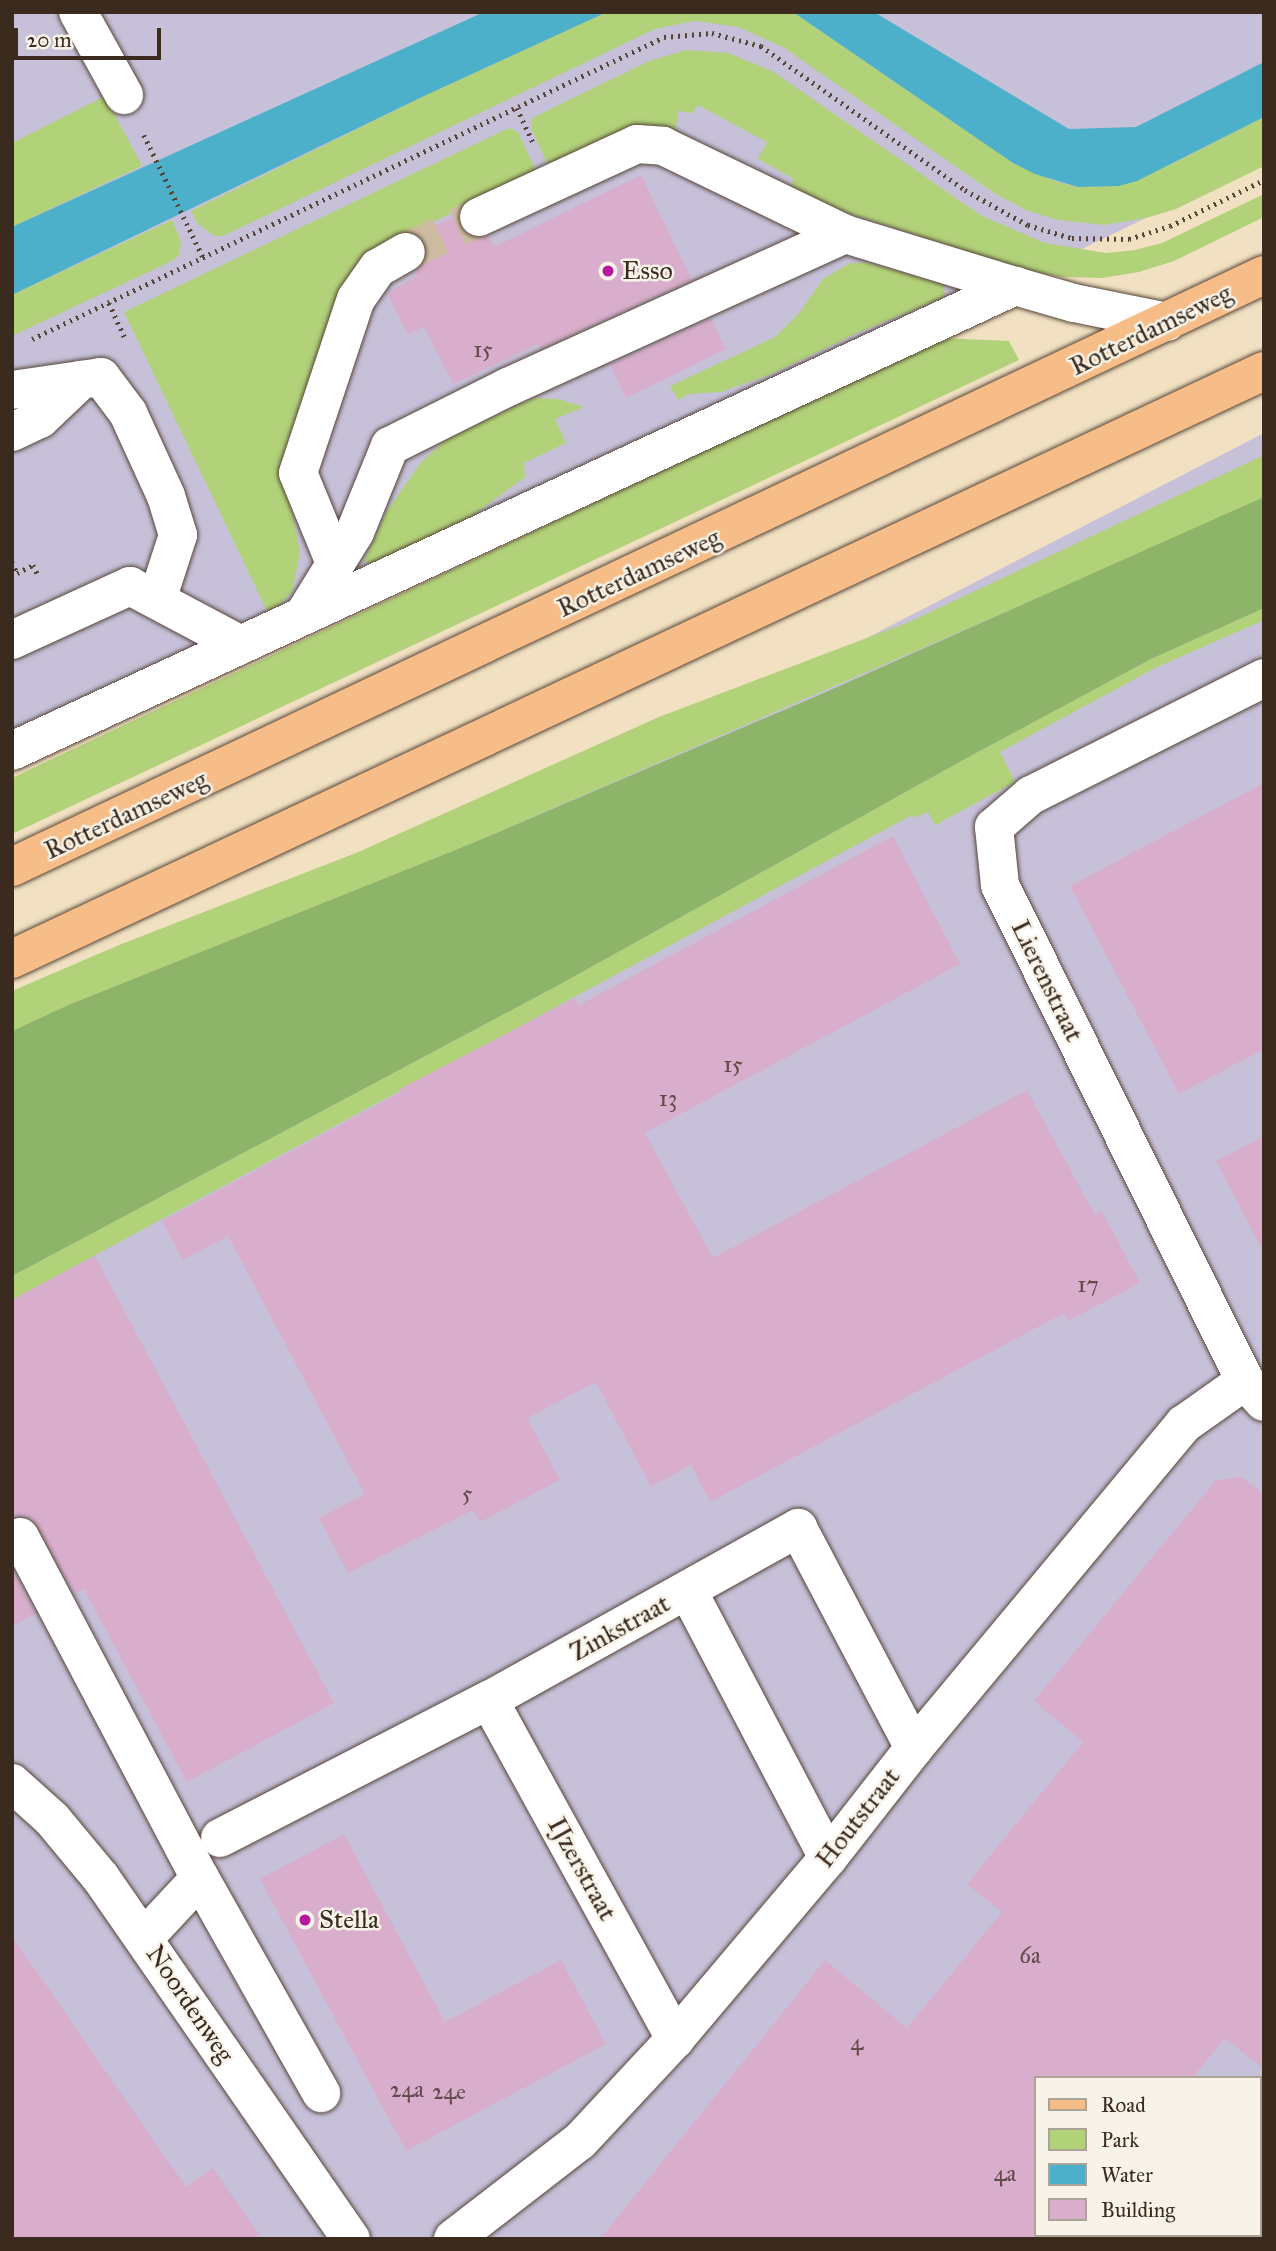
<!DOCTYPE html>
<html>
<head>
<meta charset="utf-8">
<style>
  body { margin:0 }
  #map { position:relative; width:1276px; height:2251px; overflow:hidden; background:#f1e0c2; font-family:"IM FELL Great Primer",serif }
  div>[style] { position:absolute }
  .industrial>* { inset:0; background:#c6c0d9 }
  .green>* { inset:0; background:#b2d279 }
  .forest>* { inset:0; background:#8db469 }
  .water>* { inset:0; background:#4cb0cb }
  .building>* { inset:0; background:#d9aecc }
  .minor-tunnel>* { height:38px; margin-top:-19px; transform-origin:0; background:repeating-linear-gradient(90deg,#cdbca1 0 38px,transparent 0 57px) }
  .path>* { height:4.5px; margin-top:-2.25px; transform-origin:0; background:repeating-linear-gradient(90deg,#564537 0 2px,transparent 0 7px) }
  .roads { filter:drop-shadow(0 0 2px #564537) drop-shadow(0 0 2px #564537) }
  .minor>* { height:38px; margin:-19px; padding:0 19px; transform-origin:19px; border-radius:19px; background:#fff }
  .major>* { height:38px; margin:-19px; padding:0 19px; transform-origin:19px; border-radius:19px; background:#f7bd88 }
  .dots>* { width:19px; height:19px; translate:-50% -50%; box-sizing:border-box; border:4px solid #f7f3e8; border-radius:50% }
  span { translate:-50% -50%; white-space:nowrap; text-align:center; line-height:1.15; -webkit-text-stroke:5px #f7f3e8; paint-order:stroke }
  .number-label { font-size:23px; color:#624b4a }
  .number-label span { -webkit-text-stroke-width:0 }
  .poi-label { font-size:26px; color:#3b2a1e }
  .left { translate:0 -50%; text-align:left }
  .street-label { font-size:26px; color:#3b2a1e }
  .frame { position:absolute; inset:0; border:14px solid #3b2a1e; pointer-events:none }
  .legend { position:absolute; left:1034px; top:2076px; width:228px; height:161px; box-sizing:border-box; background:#f7f3e8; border:2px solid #aca397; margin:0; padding:9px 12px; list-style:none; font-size:21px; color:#3b2a1e }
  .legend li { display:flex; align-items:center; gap:14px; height:35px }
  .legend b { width:35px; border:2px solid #aca397 }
  .scale { position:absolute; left:14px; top:28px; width:147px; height:32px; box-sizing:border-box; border:4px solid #3b2a1e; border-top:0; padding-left:9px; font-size:21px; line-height:24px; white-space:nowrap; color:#3b2a1e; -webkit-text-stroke:5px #f7f3e8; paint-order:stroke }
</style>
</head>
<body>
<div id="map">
  <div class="industrial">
    <i style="clip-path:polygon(12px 12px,1264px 12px,1264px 161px,12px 765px)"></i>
    <i style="clip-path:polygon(evenodd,1264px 433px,1264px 2239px,12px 2239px,12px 1079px,1264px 433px,1036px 2078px,1260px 2078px,1260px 2235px,1036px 2235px,1036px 2078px)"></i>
  </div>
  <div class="green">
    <i style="clip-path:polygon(607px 12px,793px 12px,1013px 163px,1057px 182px,1078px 187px,1119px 186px,1170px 165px,1264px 117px,1264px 166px,1176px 209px,1146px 218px,1104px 225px,1058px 220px,1026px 210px,994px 193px,783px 47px,738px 27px,694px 21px,655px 29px,223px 236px,214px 236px,197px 223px,191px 211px,422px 97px)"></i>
    <i style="clip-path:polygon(686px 50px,728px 53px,772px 71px,982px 216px,1045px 243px,1106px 253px,1135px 250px,1162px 243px,1264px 194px,1264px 217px,1174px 261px,1139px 272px,1102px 278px,1063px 277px,1025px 270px,842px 211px,789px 189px,794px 179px,758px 159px,767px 142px,698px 105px,692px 113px,678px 111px,676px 130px,662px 130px,552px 174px,532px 130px,532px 118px,649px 61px)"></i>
    <i style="clip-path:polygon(105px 96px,142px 166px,12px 227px,12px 143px)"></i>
    <i style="clip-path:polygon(509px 128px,518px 132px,537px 173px,401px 237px,348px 285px,288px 439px,283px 464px,300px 552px,292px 592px,269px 615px,124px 312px)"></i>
    <i style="clip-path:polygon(172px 220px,181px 242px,179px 255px,174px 260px,12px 336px,12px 295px)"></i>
    <i style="clip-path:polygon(850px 263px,869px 263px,942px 284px,945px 292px,942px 298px,862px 331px,769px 375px,721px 392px,689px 394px,678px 400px,670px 386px,775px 337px,800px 312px,823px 279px)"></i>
    <i style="clip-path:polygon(943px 338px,1009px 341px,1019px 360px,12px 834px,12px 778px)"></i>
    <i style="clip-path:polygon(533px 398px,558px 399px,584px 407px,555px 419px,566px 443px,524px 463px,525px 477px,472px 516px,374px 565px,364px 561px,387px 511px,421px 462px,446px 440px)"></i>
    <i style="clip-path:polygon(1264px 455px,1264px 497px,1164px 543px,480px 840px,68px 1005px,12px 1031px,12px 991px,119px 945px,356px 853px,659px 717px,909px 622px)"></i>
    <i style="clip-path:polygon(1264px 608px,1264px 620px,1155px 668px,1000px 752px,1015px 782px,935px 825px,928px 812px,914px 818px,912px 815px,12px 1300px,12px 1276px,566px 981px,963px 760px,1151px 659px)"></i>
  </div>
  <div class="forest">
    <i style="clip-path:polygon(1264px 497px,1264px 608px,1151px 659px,963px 760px,566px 981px,12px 1276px,12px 1031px,68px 1005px,480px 840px,826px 692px)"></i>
  </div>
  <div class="water">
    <i style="clip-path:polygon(484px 12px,607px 12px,422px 97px,12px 295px,12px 227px)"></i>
    <i style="clip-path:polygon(793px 12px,874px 12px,1069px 129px,1136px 127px,1264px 62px,1264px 117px,1137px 181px,1119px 186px,1078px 187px,1035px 174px,1013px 163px)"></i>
  </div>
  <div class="building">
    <i style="clip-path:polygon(641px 175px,692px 280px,541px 348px,538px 344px,453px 384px,424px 327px,407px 334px,387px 293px,417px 276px,415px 272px,425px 262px,428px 251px,425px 242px,418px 234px,457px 215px,459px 226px,466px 234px,476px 239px,489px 237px,494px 247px)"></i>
    <i style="clip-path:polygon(711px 319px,726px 349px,626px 398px,610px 365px)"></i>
    <i style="clip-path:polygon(1264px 783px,1264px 1049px,1179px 1094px,1070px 886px)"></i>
    <i style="clip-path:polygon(893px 836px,960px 964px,645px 1133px,713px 1258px,1027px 1090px,1095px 1215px,1102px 1211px,1140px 1283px,1068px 1321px,1064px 1313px,710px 1502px,691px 1465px,651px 1487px,596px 1382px,527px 1418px,560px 1480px,480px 1522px,473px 1510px,348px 1573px,319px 1518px,365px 1494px,228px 1236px,183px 1260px,162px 1221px,401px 1092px,400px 1089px,575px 998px,579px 1005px)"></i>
    <i style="clip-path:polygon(1264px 1136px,1264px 1253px,1216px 1161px)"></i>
    <i style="clip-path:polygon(95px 1256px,334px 1703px,187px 1782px,84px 1589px,75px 1594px,32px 1519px,22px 1515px,12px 1517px,12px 1300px)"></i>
    <i style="clip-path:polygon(1242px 1477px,1264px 1495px,1264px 2069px,1225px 2038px,1192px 2078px,1036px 2078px,1036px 2239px,600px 2239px,825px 1960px,907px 2028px,1002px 1912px,967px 1884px,1083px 1742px,1034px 1701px,1216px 1480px)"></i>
    <i style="clip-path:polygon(12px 1569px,36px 1614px,12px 1626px)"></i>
    <i style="clip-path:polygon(344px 1834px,445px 2022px,561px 1960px,606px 2044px,406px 2151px,260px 1879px)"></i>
    <i style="clip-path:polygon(12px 1936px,186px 2187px,213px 2168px,262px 2239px,12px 2239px)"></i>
  </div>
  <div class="minor-tunnel">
    <i style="left:406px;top:252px;width:81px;rotate:-25.6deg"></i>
  </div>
  <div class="path">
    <i style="left:517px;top:108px;width:40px;rotate:65deg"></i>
    <i style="left:144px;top:135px;width:136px;rotate:64.2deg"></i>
    <i style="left:109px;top:303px;width:41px;rotate:65.3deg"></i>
    <i style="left:32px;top:339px;width:700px;rotate:-25.54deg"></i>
    <i style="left:664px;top:37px;width:48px;rotate:-4.8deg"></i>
    <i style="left:712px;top:33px;width:51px;rotate:14.9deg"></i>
    <i style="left:761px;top:46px;width:250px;rotate:35.2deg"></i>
    <i style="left:965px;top:190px;width:72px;rotate:29.1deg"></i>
    <i style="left:1028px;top:225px;width:46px;rotate:16.5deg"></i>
    <i style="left:1072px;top:238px;width:57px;rotate:1deg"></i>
    <i style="left:1129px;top:239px;width:43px;rotate:-17.6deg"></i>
    <i style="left:1170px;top:226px;width:105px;rotate:-26.1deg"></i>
    <i style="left:12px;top:562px;width:12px;rotate:66deg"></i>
    <i style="left:17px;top:573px;width:18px;rotate:-27deg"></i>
    <i style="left:33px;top:565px;width:13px;rotate:63deg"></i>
  </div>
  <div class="roads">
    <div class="minor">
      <i style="left:78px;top:12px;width:95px;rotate:61deg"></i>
      <i style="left:479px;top:217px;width:174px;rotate:-24.8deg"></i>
      <i style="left:637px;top:144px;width:26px;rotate:4deg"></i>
      <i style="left:663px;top:146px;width:202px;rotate:25.8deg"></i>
      <i style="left:12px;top:390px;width:90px;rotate:-8.3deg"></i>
      <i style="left:101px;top:377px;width:45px;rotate:53.1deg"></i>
      <i style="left:128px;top:413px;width:91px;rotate:65.4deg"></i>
      <i style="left:166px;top:496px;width:41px;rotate:72.9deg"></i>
      <i style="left:178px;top:535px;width:68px;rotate:107.9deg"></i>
      <i style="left:12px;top:432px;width:31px;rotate:-25deg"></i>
      <i style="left:40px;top:419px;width:57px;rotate:-43.6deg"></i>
      <i style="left:335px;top:563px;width:97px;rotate:-112.3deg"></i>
      <i style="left:298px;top:473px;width:183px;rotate:-71.6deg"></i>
      <i style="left:356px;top:299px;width:38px;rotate:-55deg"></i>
      <i style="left:378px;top:268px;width:32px;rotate:-30deg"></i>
      <i style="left:305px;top:613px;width:95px;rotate:-58.3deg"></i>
      <i style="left:355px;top:532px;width:93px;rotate:-67.9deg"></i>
      <i style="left:390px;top:446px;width:132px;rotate:-26.6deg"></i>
      <i style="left:508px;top:387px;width:370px;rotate:-24.4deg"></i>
      <i style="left:845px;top:234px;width:178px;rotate:17deg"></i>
      <i style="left:12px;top:640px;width:130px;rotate:-24.6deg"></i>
      <i style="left:130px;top:586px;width:123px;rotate:28deg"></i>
      <i style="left:1264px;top:678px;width:261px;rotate:153.3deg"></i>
      <i style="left:1031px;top:795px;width:49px;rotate:139.1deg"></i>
      <i style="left:994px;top:827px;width:58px;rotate:84.1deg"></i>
      <i style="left:1000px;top:885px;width:553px;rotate:63.71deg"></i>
      <i style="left:1245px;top:1381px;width:28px;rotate:48deg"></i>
      <i style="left:12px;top:751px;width:1106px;rotate:-24.87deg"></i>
      <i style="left:1015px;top:286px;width:61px;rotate:16.1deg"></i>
      <i style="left:1074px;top:303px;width:95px;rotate:11.5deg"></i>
      <i style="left:20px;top:1537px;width:386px;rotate:62.2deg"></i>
      <i style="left:200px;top:1878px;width:82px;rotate:133deg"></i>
      <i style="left:688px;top:1591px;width:301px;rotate:62.3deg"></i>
      <i style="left:489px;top:1700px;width:387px;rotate:61.2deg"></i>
      <i style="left:12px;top:1783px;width:54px;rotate:42deg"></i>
      <i style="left:52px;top:1819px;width:77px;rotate:50.3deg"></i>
      <i style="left:101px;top:1878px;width:439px;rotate:55.3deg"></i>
      <i style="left:220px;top:1838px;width:302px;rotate:-27.2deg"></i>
      <i style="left:489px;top:1700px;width:354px;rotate:-29.1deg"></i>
      <i style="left:798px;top:1528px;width:249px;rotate:62.2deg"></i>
      <i style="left:200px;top:1878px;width:247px;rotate:60.6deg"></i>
      <i style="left:453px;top:2239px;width:160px;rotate:-37.7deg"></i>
      <i style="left:580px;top:2141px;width:139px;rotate:-47deg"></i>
      <i style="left:675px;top:2039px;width:237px;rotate:-49.8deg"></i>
      <i style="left:828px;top:1858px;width:140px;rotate:-52deg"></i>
      <i style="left:914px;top:1748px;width:422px;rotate:-50.2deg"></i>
      <i style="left:1184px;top:1424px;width:75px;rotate:-35.2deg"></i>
    </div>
    <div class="major">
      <i style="left:12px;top:867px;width:1385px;rotate:-25.31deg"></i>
      <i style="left:12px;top:959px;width:1383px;rotate:-25.16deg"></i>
    </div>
  </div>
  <div class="dots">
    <i style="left:608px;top:271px;background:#b5179e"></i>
    <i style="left:305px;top:1920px;background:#b5179e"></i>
  </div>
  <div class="number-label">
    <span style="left:483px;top:349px">15</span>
    <span style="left:733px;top:1064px">15</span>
    <span style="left:668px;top:1098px">13</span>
    <span style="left:1088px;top:1284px">17</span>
    <span style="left:467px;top:1493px">5</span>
    <span style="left:1030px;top:1955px">6a</span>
    <span style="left:857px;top:2042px">4</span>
    <span style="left:407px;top:2089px">24a</span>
    <span style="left:449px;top:2091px">24e</span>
    <span style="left:1005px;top:2173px">4a</span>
  </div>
  <div class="poi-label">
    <span class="left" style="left:622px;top:271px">Esso</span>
    <span class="left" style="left:319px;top:1920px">Stella</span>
  </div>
  <div class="street-label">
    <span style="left:1151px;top:330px;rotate:-26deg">Rotterdamseweg</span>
    <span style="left:639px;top:573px;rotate:-25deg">Rotterdamseweg</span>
    <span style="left:126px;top:815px;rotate:-25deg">Rotterdamseweg</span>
    <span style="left:1047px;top:981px;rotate:64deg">Lierenstraat</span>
    <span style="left:620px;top:1628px;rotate:-29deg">Zinkstraat</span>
    <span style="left:858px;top:1818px;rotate:-52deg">Houtstraat</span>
    <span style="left:582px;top:1869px;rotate:61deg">IJzerstraat</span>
    <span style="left:190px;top:2004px;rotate:56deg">Noordenweg</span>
  </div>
  <div class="frame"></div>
  <ul class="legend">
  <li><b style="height:9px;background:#f7bd88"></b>Road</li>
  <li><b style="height:19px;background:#b2d279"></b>Park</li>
  <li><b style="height:19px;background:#4cb0cb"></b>Water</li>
  <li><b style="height:19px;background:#d9aecc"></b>Building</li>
  </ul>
  <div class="scale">20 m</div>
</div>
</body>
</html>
